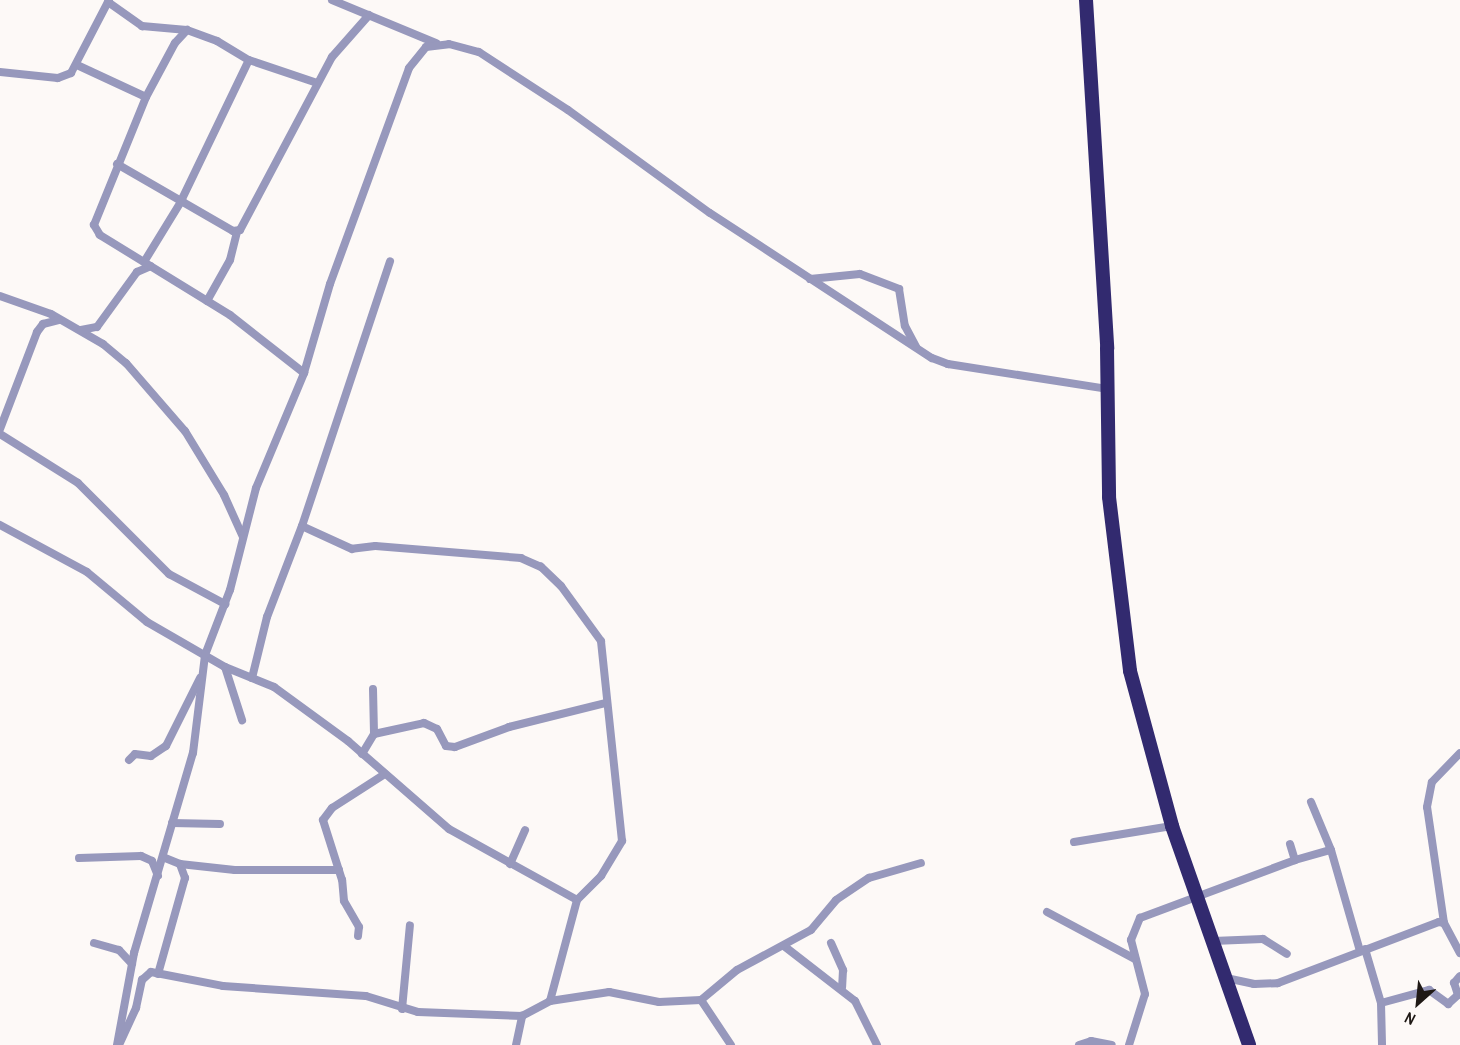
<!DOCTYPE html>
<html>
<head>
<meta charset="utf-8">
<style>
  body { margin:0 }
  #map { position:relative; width:1460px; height:1045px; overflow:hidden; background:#fdf9f7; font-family:"Archivo Narrow",sans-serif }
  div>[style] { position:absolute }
  .street>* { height:8px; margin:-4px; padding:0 4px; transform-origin:4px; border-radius:4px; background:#9798bc }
  .highway>* { height:14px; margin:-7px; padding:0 7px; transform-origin:7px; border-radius:7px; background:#322a6f }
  span { translate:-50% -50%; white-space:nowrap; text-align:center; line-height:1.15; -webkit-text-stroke:5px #fdf9f7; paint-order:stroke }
  .north { position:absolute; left:1388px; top:973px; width:60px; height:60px; -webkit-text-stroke:4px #fdf9f7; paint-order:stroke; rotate:207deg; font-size:16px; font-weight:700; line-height:24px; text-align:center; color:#1f1915 }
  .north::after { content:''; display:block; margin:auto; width:21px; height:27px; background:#1f1915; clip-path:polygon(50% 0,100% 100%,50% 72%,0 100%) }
</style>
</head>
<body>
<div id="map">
  <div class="street">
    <i style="left:332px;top:0;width:113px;rotate:22.5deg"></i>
    <i style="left:108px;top:2px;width:42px;rotate:35.2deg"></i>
    <i style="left:142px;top:26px;width:45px;rotate:5.1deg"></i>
    <i style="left:77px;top:65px;width:76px;rotate:24.9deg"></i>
    <i style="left:0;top:72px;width:58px;rotate:5.9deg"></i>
    <i style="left:58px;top:78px;width:14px;rotate:-21deg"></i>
    <i style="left:71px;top:73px;width:82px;rotate:-62.5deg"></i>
    <i style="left:117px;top:164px;width:134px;rotate:30deg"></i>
    <i style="left:233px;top:231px;width:7px;rotate:-8deg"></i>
    <i style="left:240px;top:230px;width:196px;rotate:-62deg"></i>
    <i style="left:332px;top:57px;width:56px;rotate:-48.6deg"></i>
    <i style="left:182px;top:199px;width:154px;rotate:-64.3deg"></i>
    <i style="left:144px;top:262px;width:73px;rotate:-58.5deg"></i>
    <i style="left:810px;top:279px;width:50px;rotate:-5.7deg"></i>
    <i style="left:860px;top:274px;width:42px;rotate:21deg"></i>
    <i style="left:899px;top:289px;width:37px;rotate:81deg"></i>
    <i style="left:905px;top:326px;width:24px;rotate:62deg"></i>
    <i style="left:0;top:296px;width:54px;rotate:19.4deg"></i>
    <i style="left:51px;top:314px;width:60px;rotate:30deg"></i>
    <i style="left:103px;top:344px;width:30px;rotate:40deg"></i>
    <i style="left:126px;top:363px;width:90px;rotate:49.1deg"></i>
    <i style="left:185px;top:431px;width:75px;rotate:58.6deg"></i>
    <i style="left:224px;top:495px;width:46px;rotate:65.7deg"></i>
    <i style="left:207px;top:301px;width:47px;rotate:-60.7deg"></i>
    <i style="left:230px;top:260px;width:29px;rotate:-76deg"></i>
    <i style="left:81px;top:330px;width:16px;rotate:-11deg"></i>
    <i style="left:97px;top:327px;width:68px;rotate:-54deg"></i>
    <i style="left:137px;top:272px;width:15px;rotate:-23deg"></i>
    <i style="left:304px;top:373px;width:94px;rotate:-141.9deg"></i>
    <i style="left:230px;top:315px;width:153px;rotate:-148.4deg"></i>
    <i style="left:100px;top:235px;width:12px;rotate:-121deg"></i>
    <i style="left:94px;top:225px;width:138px;rotate:-67.9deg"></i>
    <i style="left:146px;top:97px;width:61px;rotate:-61.8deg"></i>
    <i style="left:175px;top:43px;width:18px;rotate:-47deg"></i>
    <i style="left:187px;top:30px;width:32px;rotate:20deg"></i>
    <i style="left:217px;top:41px;width:37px;rotate:31deg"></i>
    <i style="left:249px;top:60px;width:72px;rotate:18.7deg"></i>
    <i style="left:0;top:429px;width:104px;rotate:-69.1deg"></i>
    <i style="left:37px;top:332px;width:10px;rotate:-53deg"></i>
    <i style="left:43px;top:324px;width:16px;rotate:-14deg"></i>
    <i style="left:0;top:434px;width:92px;rotate:32.1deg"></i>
    <i style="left:78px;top:483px;width:129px;rotate:45deg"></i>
    <i style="left:169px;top:574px;width:64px;rotate:28.2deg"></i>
    <i style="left:0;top:525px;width:99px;rotate:28.4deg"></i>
    <i style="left:87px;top:572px;width:78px;rotate:39.8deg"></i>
    <i style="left:147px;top:622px;width:90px;rotate:30deg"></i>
    <i style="left:225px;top:667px;width:53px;rotate:22.2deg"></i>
    <i style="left:274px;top:687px;width:92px;rotate:36.1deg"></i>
    <i style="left:348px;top:741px;width:134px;rotate:41.1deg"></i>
    <i style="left:449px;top:829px;width:146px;rotate:29deg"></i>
    <i style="left:225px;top:667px;width:56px;rotate:72.2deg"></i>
    <i style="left:252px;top:678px;width:63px;rotate:-76.2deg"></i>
    <i style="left:267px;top:617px;width:97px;rotate:-69deg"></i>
    <i style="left:302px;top:526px;width:279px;rotate:-71.6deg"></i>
    <i style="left:373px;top:689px;width:45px;rotate:88.7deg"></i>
    <i style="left:362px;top:754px;width:23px;rotate:-59deg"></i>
    <i style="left:374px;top:734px;width:51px;rotate:-12.4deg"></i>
    <i style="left:424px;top:723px;width:14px;rotate:25deg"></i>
    <i style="left:437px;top:729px;width:19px;rotate:62deg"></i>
    <i style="left:446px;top:746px;width:9px;rotate:6deg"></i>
    <i style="left:455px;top:747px;width:58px;rotate:-20.3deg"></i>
    <i style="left:509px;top:727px;width:99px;rotate:-14deg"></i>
    <i style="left:129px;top:760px;width:8px;rotate:-45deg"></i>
    <i style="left:135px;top:754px;width:16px;rotate:7deg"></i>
    <i style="left:151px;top:756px;width:18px;rotate:-34deg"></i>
    <i style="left:166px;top:746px;width:76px;rotate:-63.4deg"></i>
    <i style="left:1311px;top:802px;width:52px;rotate:67.4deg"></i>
    <i style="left:1331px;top:850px;width:105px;rotate:74deg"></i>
    <i style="left:172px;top:823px;width:48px;rotate:1.2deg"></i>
    <i style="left:1074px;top:842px;width:99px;rotate:-9.3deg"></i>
    <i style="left:1290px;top:844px;width:17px;rotate:73deg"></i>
    <i style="left:79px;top:858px;width:62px;rotate:-1.8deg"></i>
    <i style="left:141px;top:856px;width:12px;rotate:24deg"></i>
    <i style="left:152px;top:861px;width:16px;rotate:68deg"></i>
    <i style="left:180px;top:864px;width:55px;rotate:6.2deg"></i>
    <i style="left:235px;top:870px;width:104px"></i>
    <i style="left:510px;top:864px;width:37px;rotate:-66deg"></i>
    <i style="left:1047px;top:912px;width:100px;rotate:28.1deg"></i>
    <i style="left:1444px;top:923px;width:117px;rotate:-98.3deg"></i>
    <i style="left:1427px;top:807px;width:25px;rotate:-79deg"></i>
    <i style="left:1432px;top:782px;width:40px;rotate:-46deg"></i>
    <i style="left:358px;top:936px;width:9px;rotate:-84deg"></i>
    <i style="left:359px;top:927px;width:30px;rotate:-120deg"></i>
    <i style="left:344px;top:901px;width:21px;rotate:-95deg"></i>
    <i style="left:342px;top:880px;width:63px;rotate:-107.6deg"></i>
    <i style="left:323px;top:820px;width:15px;rotate:-53deg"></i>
    <i style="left:332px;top:808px;width:63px;rotate:-32.7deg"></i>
    <i style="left:1213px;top:941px;width:50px;rotate:-2.3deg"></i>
    <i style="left:1263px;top:939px;width:28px;rotate:32deg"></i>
    <i style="left:94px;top:943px;width:26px;rotate:16deg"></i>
    <i style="left:119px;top:950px;width:19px;rotate:47deg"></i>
    <i style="left:831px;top:943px;width:30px;rotate:66deg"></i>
    <i style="left:843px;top:970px;width:17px;rotate:93deg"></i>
    <i style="left:784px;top:946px;width:90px;rotate:37.8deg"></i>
    <i style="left:855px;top:1001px;width:49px;rotate:63.4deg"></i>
    <i style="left:1365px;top:949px;width:56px;rotate:73.5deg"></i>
    <i style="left:1381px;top:1003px;width:42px;rotate:88.6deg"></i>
    <i style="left:158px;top:974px;width:100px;rotate:-74.3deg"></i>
    <i style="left:185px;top:878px;width:15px;rotate:-110deg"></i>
    <i style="left:180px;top:864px;width:18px;rotate:-158deg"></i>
    <i style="left:1226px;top:978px;width:29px;rotate:12deg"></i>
    <i style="left:1254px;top:984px;width:24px;rotate:-2deg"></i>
    <i style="left:1278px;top:983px;width:172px;rotate:-20.8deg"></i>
    <i style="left:1439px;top:922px;width:5px;rotate:11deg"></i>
    <i style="left:1444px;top:923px;width:34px;rotate:62deg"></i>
    <i style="left:701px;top:1000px;width:54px;rotate:56.3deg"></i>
    <i style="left:550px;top:1001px;width:60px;rotate:-8.7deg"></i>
    <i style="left:609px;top:992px;width:51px;rotate:11.3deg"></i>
    <i style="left:659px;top:1002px;width:42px;rotate:-2.7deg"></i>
    <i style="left:701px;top:1000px;width:47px;rotate:-39.8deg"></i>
    <i style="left:737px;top:970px;width:84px;rotate:-28.4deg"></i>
    <i style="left:811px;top:930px;width:39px;rotate:-50deg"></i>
    <i style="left:836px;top:900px;width:40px;rotate:-34deg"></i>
    <i style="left:869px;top:878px;width:54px;rotate:-16.1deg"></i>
    <i style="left:1381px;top:1003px;width:50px;rotate:-15.2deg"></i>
    <i style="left:1429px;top:990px;width:24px;rotate:36deg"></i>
    <i style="left:1448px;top:1004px;width:13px;rotate:-42deg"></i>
    <i style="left:1458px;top:995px;width:13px;rotate:-108deg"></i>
    <i style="left:1454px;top:983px;width:9px;rotate:-49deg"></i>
    <i style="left:402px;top:1009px;width:84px;rotate:-84.6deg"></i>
    <i style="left:117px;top:1045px;width:94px;rotate:-79.5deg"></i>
    <i style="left:134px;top:953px;width:209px;rotate:-73.6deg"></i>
    <i style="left:193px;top:753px;width:99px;rotate:-83deg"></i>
    <i style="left:205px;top:655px;width:70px;rotate:-69deg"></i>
    <i style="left:230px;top:590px;width:105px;rotate:-75.7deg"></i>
    <i style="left:256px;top:488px;width:125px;rotate:-67.3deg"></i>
    <i style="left:304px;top:373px;width:93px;rotate:-73.7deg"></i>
    <i style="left:330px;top:284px;width:230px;rotate:-69.9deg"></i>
    <i style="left:409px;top:68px;width:27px;rotate:-51deg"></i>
    <i style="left:426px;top:47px;width:23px;rotate:-7deg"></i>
    <i style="left:449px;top:44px;width:31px;rotate:15deg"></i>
    <i style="left:479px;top:52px;width:106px;rotate:33.1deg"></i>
    <i style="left:568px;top:110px;width:175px;rotate:36deg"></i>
    <i style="left:710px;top:213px;width:265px;rotate:33.2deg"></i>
    <i style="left:932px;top:358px;width:17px;rotate:21deg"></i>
    <i style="left:948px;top:364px;width:161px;rotate:8.9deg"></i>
    <i style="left:119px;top:1045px;width:41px;rotate:-65.3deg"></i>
    <i style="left:136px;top:1008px;width:29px;rotate:-78deg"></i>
    <i style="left:142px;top:980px;width:12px;rotate:-42deg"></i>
    <i style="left:151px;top:972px;width:73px;rotate:11deg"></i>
    <i style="left:223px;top:986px;width:143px;rotate:4deg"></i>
    <i style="left:366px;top:996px;width:54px;rotate:17.1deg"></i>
    <i style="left:418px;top:1012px;width:104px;rotate:2.2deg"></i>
    <i style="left:522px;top:1016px;width:32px;rotate:-28deg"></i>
    <i style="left:550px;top:1001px;width:105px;rotate:-75deg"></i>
    <i style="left:577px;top:900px;width:34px;rotate:-45deg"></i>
    <i style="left:601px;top:876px;width:41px;rotate:-59deg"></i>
    <i style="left:622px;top:841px;width:201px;rotate:-96deg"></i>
    <i style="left:601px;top:641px;width:68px;rotate:-126deg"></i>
    <i style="left:561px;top:586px;width:28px;rotate:-136deg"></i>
    <i style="left:541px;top:567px;width:22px;rotate:-156deg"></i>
    <i style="left:521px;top:558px;width:146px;rotate:-175.3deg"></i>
    <i style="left:375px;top:546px;width:23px;rotate:173deg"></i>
    <i style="left:352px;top:549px;width:55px;rotate:-155.3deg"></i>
    <i style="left:516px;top:1045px;width:30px;rotate:-78deg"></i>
    <i style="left:1079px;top:1045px;width:13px;rotate:-18deg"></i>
    <i style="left:1091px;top:1041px;width:21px;rotate:11deg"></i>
    <i style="left:1129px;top:1045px;width:53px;rotate:-72.6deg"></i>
    <i style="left:1145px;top:994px;width:56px;rotate:-104.5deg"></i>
    <i style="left:1131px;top:940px;width:24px;rotate:-68deg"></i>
    <i style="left:1140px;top:918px;width:165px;rotate:-20.5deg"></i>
    <i style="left:1295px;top:860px;width:37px;rotate:-16deg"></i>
  </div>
  <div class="highway">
    <i style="left:1086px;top:0;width:349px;rotate:86.5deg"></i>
    <i style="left:1107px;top:348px;width:149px;rotate:89.2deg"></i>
    <i style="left:1109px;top:497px;width:175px;rotate:83.1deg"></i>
    <i style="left:1130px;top:671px;width:161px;rotate:74.8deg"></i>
    <i style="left:1172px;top:826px;width:232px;rotate:70.6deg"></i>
  </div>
  <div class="north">N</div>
</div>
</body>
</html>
